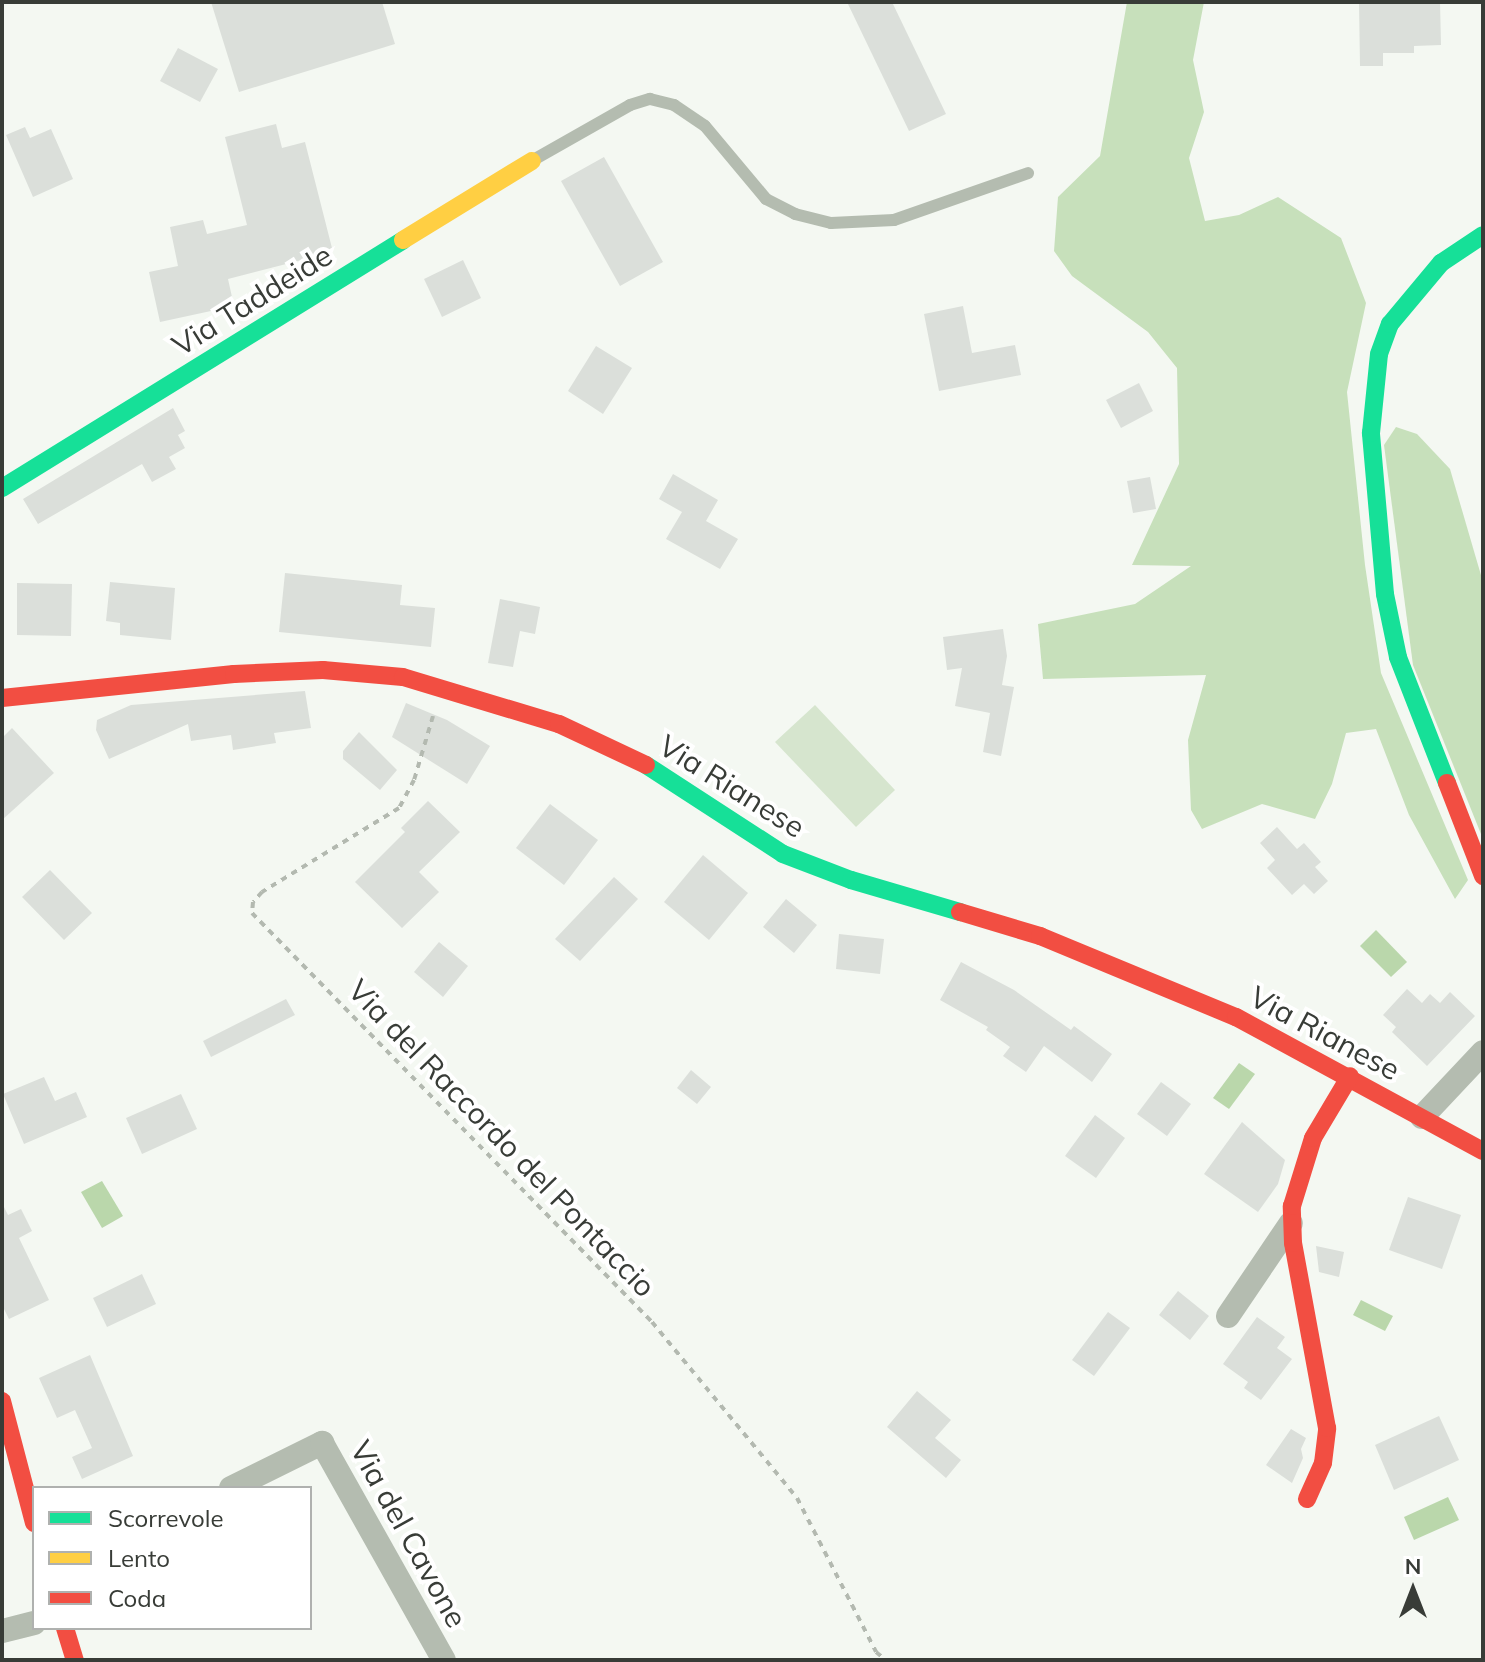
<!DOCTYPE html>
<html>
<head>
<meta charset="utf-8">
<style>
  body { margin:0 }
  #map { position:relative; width:1485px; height:1662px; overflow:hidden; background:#f4f8f2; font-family:Mulish,sans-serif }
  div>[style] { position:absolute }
  .green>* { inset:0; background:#d6e5ce }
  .forest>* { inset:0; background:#c7e0bb }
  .water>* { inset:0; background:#bad7ab }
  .building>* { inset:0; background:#dbdfda }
  .path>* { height:4px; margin-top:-2px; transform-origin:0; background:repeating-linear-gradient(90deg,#b3b9b0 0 6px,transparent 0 12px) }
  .lane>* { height:12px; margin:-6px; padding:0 6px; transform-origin:6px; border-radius:6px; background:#b4bcb0 }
  .street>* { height:24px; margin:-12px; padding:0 12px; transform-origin:12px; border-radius:12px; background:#b4bcb0 }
  .fast>* { height:18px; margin:-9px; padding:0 9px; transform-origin:9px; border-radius:9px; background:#16e098 }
  .slow>* { height:18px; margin:-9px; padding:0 9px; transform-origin:9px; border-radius:9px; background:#ffcf43 }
  .jam>* { height:18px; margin:-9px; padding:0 9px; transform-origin:9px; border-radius:9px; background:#f24e42 }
  span { translate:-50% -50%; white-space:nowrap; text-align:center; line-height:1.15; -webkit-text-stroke:8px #fff; paint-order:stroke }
  .street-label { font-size:30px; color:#383c37 }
  .frame { position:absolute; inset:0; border:4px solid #383c37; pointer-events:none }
  .legend { position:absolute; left:32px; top:1486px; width:280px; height:144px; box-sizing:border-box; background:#fff; border:2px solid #afb1af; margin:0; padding:10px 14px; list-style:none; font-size:24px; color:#383c37 }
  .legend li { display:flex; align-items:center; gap:16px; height:40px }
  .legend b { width:40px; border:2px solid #afb1af }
  .north { position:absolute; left:1373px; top:1550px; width:80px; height:80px; -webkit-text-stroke:6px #fff; paint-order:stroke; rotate:0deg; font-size:22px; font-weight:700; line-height:32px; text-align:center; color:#383c37 }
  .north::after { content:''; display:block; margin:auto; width:28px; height:36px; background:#383c37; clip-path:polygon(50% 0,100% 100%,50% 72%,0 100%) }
</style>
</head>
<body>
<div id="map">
  <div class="green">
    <i style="clip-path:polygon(815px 705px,895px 790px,856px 827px,775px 742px)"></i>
  </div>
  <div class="forest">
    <i style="clip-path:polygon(1127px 2px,1204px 2px,1193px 60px,1204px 112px,1189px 158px,1205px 221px,1239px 215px,1278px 197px,1341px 238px,1366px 303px,1347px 392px,1365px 565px,1381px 673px,1468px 880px,1455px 899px,1409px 815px,1376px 729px,1346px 733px,1332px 784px,1315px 819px,1262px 804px,1202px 829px,1191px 810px,1188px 740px,1206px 675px,1043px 679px,1038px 624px,1135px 604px,1191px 566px,1132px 565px,1179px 464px,1177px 368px,1148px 332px,1072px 276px,1054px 251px,1058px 197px,1100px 156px)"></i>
    <i style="clip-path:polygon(1396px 427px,1417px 434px,1450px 469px,1483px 582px,1483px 839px,1413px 665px,1384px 445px)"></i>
  </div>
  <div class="water">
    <i style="clip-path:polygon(1376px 930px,1407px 962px,1391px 977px,1360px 946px)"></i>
    <i style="clip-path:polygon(1239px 1063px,1255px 1074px,1229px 1109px,1213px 1098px)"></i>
    <i style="clip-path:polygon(102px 1181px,123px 1216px,102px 1228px,81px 1192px)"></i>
    <i style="clip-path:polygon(1361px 1300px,1393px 1316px,1385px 1331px,1353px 1315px)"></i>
    <i style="clip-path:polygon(1448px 1497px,1459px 1520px,1414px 1540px,1404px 1517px)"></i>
  </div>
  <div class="building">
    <i style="clip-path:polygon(211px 2px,382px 2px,395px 44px,239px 92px)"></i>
    <i style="clip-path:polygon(847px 2px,892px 2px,946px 114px,909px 131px)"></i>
    <i style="clip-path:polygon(1359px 2px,1440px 2px,1441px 45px,1414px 46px,1414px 53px,1383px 53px,1383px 66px,1360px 66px)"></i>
    <i style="clip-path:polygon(178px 48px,218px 69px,200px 102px,160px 81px)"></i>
    <i style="clip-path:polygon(276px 124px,282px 148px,305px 142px,333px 252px,228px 279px,234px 306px,160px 322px,149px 272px,178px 266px,170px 227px,203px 220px,207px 234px,247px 225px,225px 137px)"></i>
    <i style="clip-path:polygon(25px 127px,30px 138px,51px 129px,73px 179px,33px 197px,6px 135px)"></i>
    <i style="clip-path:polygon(604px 157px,663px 262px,620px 286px,561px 181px)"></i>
    <i style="clip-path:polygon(463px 260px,481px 298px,442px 317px,424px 279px)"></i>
    <i style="clip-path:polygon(963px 306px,972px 353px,1015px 345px,1021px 375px,939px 391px,924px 314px)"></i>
    <i style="clip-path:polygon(596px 346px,632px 368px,603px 414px,568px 391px)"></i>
    <i style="clip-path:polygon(1139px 383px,1153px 411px,1121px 428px,1106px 400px)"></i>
    <i style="clip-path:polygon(173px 408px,185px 431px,178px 435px,185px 448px,169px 457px,176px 469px,152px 482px,142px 464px,38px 524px,23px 499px)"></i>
    <i style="clip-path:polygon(673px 474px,718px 500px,706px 521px,738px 539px,720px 569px,666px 539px,682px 512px,659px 499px)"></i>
    <i style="clip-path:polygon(1150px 477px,1156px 509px,1133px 513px,1127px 481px)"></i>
    <i style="clip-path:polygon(285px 573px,402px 585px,400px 605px,435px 608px,431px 647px,279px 632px)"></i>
    <i style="clip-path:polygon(110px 582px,175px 588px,171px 640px,120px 635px,120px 623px,106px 621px)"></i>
    <i style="clip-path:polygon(17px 583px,72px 584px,71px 636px,17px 635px)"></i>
    <i style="clip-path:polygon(500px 599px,540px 607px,535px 634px,520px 631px,513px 667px,488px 663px)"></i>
    <i style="clip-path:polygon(1003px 629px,1007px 656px,1002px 685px,1014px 687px,1001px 756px,983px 752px,990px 713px,955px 706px,962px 668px,947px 670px,943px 637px)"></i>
    <i style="clip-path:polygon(305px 691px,311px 728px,274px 733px,276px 743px,233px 750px,231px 735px,191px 741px,188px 724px,109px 759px,96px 730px,97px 720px,131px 705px)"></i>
    <i style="clip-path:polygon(406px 703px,447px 720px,490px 746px,467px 784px,392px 737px)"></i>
    <i style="clip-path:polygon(12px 728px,54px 773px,2px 820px,2px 738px)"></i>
    <i style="clip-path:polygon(359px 732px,397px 770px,380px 790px,343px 759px,343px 751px)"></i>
    <i style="clip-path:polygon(428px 801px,460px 832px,419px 872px,439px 892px,402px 928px,355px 882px,405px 832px,401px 828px)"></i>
    <i style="clip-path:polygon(550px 804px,598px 840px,564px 885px,516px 848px)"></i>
    <i style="clip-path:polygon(1277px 827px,1297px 849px,1304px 843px,1321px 862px,1315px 867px,1328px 881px,1314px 894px,1304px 884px,1292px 895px,1267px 868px,1275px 860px,1260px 843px)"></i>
    <i style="clip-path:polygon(703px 855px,748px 893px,709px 940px,664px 902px)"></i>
    <i style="clip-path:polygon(50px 870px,92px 913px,64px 940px,22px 897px)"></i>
    <i style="clip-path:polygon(614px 877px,638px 899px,580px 961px,555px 939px)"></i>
    <i style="clip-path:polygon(786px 899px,817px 925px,794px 953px,763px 927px)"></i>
    <i style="clip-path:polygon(839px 934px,884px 939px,880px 974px,836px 969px)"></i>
    <i style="clip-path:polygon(439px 942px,468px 966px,443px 997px,414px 972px)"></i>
    <i style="clip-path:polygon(961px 962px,1014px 990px,1071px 1030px,1074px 1026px,1112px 1054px,1092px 1082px,1044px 1046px,1026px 1072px,1003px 1056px,1010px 1047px,986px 1030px,988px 1027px,940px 1000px)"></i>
    <i style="clip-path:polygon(1407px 989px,1422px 1003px,1430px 994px,1440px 1003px,1450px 992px,1475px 1016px,1427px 1066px,1392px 1032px,1396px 1027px,1383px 1015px)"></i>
    <i style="clip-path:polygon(286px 999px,295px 1015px,211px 1057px,203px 1041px)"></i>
    <i style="clip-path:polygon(691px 1070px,711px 1087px,697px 1104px,677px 1088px)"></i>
    <i style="clip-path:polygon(44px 1077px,55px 1101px,76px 1092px,87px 1117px,24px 1144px,3px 1094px)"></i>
    <i style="clip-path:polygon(1161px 1082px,1191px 1104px,1167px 1136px,1137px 1114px)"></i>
    <i style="clip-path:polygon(181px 1094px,197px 1129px,142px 1154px,126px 1118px)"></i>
    <i style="clip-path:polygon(1095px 1115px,1125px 1138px,1096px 1178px,1065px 1156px)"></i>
    <i style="clip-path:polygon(1242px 1122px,1285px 1160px,1278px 1184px,1258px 1212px,1204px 1174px)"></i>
    <i style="clip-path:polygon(1408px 1197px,1461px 1215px,1442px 1269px,1389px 1250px)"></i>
    <i style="clip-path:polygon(2px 1203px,8px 1215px,21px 1209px,32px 1231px,19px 1238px,49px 1300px,9px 1319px,2px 1305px)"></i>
    <i style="clip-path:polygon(1316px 1246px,1344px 1252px,1339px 1277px,1319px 1272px)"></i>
    <i style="clip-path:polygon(142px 1274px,156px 1304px,107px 1327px,93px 1298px)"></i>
    <i style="clip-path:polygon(1178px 1291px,1209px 1316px,1190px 1340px,1159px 1315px)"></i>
    <i style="clip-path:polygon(1108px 1312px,1130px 1328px,1094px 1376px,1072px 1360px)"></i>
    <i style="clip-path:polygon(1257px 1317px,1285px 1337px,1277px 1348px,1292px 1359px,1261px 1400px,1244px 1388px,1248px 1382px,1223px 1364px)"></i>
    <i style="clip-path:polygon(90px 1355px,133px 1456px,82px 1479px,72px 1457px,92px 1448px,75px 1410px,57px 1418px,39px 1378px)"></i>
    <i style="clip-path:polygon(917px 1391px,951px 1420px,935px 1438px,961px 1460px,946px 1478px,887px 1427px)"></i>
    <i style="clip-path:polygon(1439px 1416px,1459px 1460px,1394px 1490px,1375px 1445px)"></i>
    <i style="clip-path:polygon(1291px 1429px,1306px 1438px,1301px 1449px,1303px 1458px,1292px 1483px,1266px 1465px)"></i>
  </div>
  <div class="path">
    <i style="left:433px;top:716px;width:67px;rotate:106.5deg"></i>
    <i style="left:414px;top:780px;width:32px;rotate:118deg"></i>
    <i style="left:399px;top:808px;width:161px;rotate:148.5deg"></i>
    <i style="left:262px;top:892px;width:13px;rotate:132deg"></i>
    <i style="left:253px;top:902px;width:11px;rotate:95deg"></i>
    <i style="left:252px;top:913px;width:572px;rotate:45.64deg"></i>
    <i style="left:652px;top:1322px;width:228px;rotate:50.5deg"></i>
    <i style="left:797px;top:1498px;width:173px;rotate:62.8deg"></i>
    <i style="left:876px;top:1652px;width:13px;rotate:39deg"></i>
  </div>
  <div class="lane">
    <i style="left:535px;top:159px;width:109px;rotate:-29.6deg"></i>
    <i style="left:630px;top:105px;width:21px;rotate:-17deg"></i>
    <i style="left:650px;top:99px;width:25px;rotate:14deg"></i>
    <i style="left:674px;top:105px;width:37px;rotate:34deg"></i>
    <i style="left:705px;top:126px;width:95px;rotate:50.1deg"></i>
    <i style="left:766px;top:199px;width:33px;rotate:27deg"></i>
    <i style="left:795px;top:214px;width:37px;rotate:14deg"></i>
    <i style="left:831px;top:223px;width:63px;rotate:-2.7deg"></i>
    <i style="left:894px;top:220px;width:142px;rotate:-19.3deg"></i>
  </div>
  <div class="street">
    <i style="left:1422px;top:1117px;width:89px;rotate:-46.8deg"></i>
    <i style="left:1228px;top:1316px;width:112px;rotate:-55.9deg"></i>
    <i style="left:231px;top:1488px;width:102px;rotate:-26.3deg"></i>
    <i style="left:322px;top:1443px;width:249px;rotate:60.7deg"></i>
    <i style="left:2px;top:1631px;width:33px;rotate:-14deg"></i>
  </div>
  <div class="fast">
    <i style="left:2px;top:488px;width:471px;rotate:-31.7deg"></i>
    <i style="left:646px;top:765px;width:163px;rotate:33deg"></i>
    <i style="left:783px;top:854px;width:73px;rotate:20.9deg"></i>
    <i style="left:851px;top:880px;width:114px;rotate:16.4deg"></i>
    <i style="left:1447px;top:783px;width:135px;rotate:-111.3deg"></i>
    <i style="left:1398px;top:657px;width:64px;rotate:-101.7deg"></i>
    <i style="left:1385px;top:594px;width:162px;rotate:-95deg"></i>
    <i style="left:1371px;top:433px;width:79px;rotate:-84.2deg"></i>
    <i style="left:1379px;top:354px;width:32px;rotate:-70deg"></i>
    <i style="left:1390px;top:324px;width:80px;rotate:-50.1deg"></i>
    <i style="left:1441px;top:263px;width:50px;rotate:-33.7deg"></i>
  </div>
  <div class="slow">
    <i style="left:403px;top:240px;width:151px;rotate:-31.5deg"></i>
  </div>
  <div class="jam">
    <i style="left:2px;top:698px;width:233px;rotate:-5.9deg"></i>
    <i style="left:234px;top:674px;width:89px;rotate:-2.6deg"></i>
    <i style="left:323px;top:670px;width:80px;rotate:5deg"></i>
    <i style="left:403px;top:677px;width:163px;rotate:16.8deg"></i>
    <i style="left:559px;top:724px;width:96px;rotate:25.2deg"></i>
    <i style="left:1447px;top:783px;width:100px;rotate:68.8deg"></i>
    <i style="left:960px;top:912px;width:84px;rotate:16.7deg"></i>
    <i style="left:1040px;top:936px;width:212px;rotate:22.5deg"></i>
    <i style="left:1236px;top:1017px;width:281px;rotate:28.5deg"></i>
    <i style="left:2px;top:1401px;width:126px;rotate:75.3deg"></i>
    <i style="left:1307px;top:1499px;width:39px;rotate:-66deg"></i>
    <i style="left:1323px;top:1463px;width:35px;rotate:-83deg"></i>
    <i style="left:1327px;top:1428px;width:188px;rotate:-100.4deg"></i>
    <i style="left:1293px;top:1243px;width:37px;rotate:-92deg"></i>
    <i style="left:1292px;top:1206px;width:71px;rotate:-72.8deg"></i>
    <i style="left:1313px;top:1138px;width:72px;rotate:-59.2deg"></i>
    <i style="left:65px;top:1628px;width:34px;rotate:73deg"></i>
  </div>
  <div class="street-label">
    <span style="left:252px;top:300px;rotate:-32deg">Via Taddeide</span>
    <span style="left:732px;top:786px;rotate:32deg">Via Rianese</span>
    <span style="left:1325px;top:1033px;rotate:28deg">Via Rianese</span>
    <span style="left:502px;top:1138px;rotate:46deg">Via del Raccordo del Pontaccio</span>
    <span style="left:409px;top:1534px;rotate:61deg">Via del Cavone</span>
  </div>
  <div class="frame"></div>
  <ul class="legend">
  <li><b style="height:10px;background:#16e098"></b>Scorrevole</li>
  <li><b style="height:10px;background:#ffcf43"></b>Lento</li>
  <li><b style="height:10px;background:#f24e42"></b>Coda</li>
  </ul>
  <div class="north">N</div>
</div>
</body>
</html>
